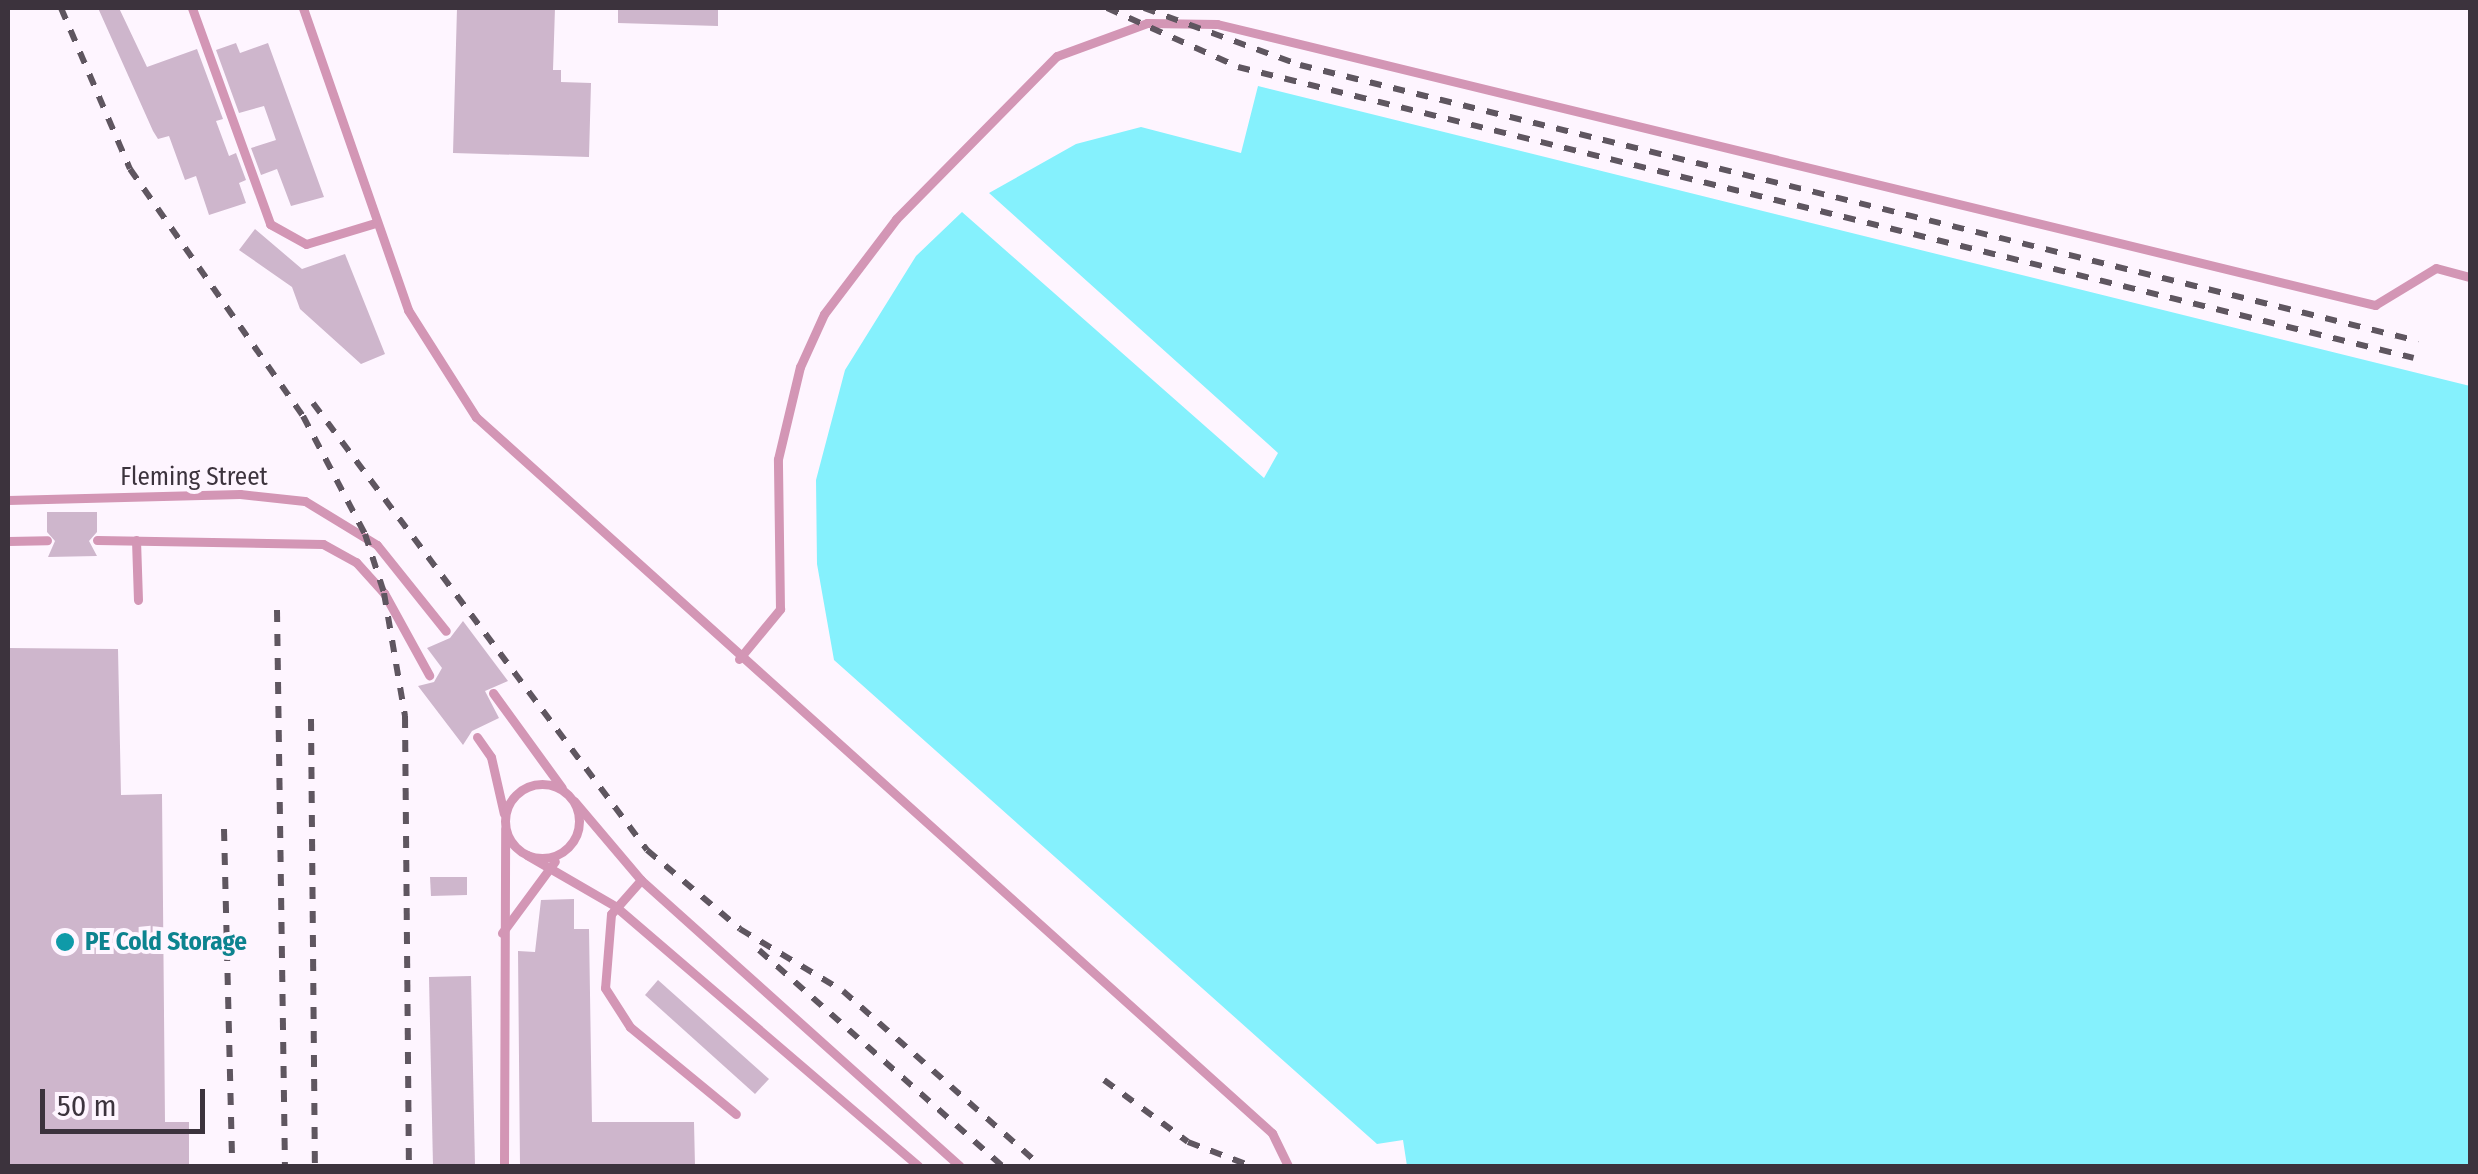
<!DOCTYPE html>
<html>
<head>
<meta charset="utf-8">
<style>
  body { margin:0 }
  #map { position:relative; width:2478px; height:1174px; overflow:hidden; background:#fef5ff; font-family:"Fira Sans Condensed",sans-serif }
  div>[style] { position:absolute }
  .water>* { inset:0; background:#85f1fd }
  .building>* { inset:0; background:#ceb6cc }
  .service>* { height:9px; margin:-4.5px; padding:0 4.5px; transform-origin:4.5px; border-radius:4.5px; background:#d396b5 }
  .service>.ring { margin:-4.5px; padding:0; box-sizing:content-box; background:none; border:9px solid #d396b5; border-radius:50% }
  .rail>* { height:6px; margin-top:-3px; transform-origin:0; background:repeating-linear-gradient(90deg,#5f5660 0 12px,transparent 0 24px) }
  .dots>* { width:28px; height:28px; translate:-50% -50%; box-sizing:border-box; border:5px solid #fef5ff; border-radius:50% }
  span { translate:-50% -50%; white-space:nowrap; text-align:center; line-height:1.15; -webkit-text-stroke:8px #fef5ff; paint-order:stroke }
  .street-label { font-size:25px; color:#3c333d }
  .culture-label { font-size:25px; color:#0d838f; font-weight:700 }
  .left { translate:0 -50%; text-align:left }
  .frame { position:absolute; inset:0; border:10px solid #3c333d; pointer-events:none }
  .scale { position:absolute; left:40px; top:1089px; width:165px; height:45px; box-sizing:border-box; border:5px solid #3c333d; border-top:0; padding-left:12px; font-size:30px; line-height:35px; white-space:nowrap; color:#3c333d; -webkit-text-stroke:8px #fef5ff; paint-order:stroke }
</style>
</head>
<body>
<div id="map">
  <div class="water">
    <i style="clip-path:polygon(1258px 86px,2470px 386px,2470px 1166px,1407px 1166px,1403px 1140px,1377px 1144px,834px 660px,817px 564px,816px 480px,845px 370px,916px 256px,962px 212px,1264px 478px,1278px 453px,989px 193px,1076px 144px,1141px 127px,1241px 153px)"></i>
  </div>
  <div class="building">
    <i style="clip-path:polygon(98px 8px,119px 8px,147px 67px,197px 49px,223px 119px,216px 121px,229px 156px,236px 153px,246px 180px,239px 183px,246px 203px,209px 215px,196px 176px,185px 180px,169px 136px,158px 139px,153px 131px)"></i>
    <i style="clip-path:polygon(457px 8px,555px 8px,553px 70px,561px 70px,561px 82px,591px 83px,589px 157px,453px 153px)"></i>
    <i style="clip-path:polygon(618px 8px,718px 8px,718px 26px,618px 23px)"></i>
    <i style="clip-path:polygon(236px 43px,240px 53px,268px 43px,324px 197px,291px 206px,277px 169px,261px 175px,251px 148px,276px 140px,264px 106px,239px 113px,216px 50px)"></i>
    <i style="clip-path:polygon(255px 229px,302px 269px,345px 254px,385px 354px,361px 364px,300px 309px,292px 287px,239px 250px)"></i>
    <i style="clip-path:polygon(47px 512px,97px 512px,97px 532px,89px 541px,97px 556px,48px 557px,55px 541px,47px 532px)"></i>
    <i style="clip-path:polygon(463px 621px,508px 681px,485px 691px,499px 718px,472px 731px,463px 745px,418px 686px,434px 682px,442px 668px,427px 648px,450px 638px)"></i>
    <i style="clip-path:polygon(8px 648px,118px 649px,121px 795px,162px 794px,165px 1122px,189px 1122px,189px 1166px,8px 1166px)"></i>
    <i style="clip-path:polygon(430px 877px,467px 877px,467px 895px,431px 896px)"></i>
    <i style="clip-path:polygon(574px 899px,574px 929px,589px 929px,592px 1122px,694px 1122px,695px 1166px,520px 1166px,518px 951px,535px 952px,541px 900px)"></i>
    <i style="clip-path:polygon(471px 976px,475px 1166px,433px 1166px,429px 977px)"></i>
    <i style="clip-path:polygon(658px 980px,769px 1079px,755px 1094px,645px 995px)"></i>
  </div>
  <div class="service">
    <i style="left:192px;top:8px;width:230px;rotate:70.1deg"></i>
    <i style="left:270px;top:224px;width:41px;rotate:29.1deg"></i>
    <i style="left:306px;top:244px;width:72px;rotate:-16.9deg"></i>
    <i style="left:303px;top:8px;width:320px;rotate:70.8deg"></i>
    <i style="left:408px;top:310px;width:127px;rotate:57.6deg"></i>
    <i style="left:476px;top:417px;width:1071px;rotate:41.97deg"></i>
    <i style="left:1272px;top:1133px;width:37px;rotate:64deg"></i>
    <i style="left:8px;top:500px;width:232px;rotate:-1.5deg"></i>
    <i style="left:240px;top:494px;width:65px;rotate:6.1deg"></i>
    <i style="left:305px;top:501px;width:84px;rotate:31.4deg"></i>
    <i style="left:377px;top:545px;width:110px;rotate:51.3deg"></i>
    <i style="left:97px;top:540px;width:226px;rotate:1deg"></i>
    <i style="left:323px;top:544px;width:38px;rotate:29deg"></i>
    <i style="left:356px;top:562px;width:42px;rotate:47.9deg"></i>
    <i style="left:384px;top:593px;width:94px;rotate:61.2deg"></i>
    <i style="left:136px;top:540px;width:60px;rotate:88.1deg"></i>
    <i style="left:8px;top:541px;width:39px;rotate:-1deg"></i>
    <i style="left:739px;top:659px;width:65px;rotate:-50.6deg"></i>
    <i style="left:780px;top:609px;width:150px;rotate:-90.8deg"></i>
    <i style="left:778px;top:459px;width:95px;rotate:-76.6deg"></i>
    <i style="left:800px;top:367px;width:58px;rotate:-65.6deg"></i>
    <i style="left:824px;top:314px;width:119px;rotate:-52.8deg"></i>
    <i style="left:896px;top:219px;width:229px;rotate:-45.4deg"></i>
    <i style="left:1057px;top:56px;width:96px;rotate:-20.1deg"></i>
    <i style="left:1147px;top:23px;width:70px;rotate:0.8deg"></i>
    <i style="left:1217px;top:24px;width:1192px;rotate:13.64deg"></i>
    <i style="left:2375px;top:305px;width:71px;rotate:-31.2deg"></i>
    <i style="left:2436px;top:268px;width:35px;rotate:15deg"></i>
    <i style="left:493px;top:693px;width:117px;rotate:54deg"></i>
    <i style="left:477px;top:737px;width:24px;rotate:55deg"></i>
    <i style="left:491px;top:757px;width:58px;rotate:77.2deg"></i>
    <i class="ring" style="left:505px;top:784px;width:65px;height:65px"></i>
    <i style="left:574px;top:801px;width:104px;rotate:49.7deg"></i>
    <i style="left:641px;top:880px;width:428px;rotate:41.9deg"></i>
    <i style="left:527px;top:855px;width:102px;rotate:30.1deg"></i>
    <i style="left:615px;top:906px;width:399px;rotate:40.6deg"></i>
    <i style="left:641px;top:880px;width:45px;rotate:131.4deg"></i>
    <i style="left:611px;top:914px;width:74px;rotate:94.6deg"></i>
    <i style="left:605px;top:988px;width:46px;rotate:57.3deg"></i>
    <i style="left:630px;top:1027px;width:137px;rotate:39.4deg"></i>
    <i style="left:502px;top:933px;width:89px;rotate:-53.6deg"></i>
    <i style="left:504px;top:1166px;width:337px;rotate:-89.8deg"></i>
  </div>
  <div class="rail">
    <i style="left:61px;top:8px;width:175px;rotate:66.8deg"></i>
    <i style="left:130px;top:169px;width:302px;rotate:55deg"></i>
    <i style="left:303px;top:416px;width:133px;rotate:62.3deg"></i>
    <i style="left:365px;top:534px;width:62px;rotate:72.1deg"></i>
    <i style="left:384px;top:593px;width:125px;rotate:80.3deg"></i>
    <i style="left:405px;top:716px;width:450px;rotate:89.5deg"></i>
    <i style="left:1107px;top:8px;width:144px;rotate:24.2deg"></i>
    <i style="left:1238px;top:67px;width:1211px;rotate:13.9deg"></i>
    <i style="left:1144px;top:8px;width:166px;rotate:20.1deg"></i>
    <i style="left:1300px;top:65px;width:1152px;rotate:13.87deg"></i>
    <i style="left:313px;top:403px;width:558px;rotate:53.23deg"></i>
    <i style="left:647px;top:850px;width:122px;rotate:40.3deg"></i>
    <i style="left:740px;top:929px;width:120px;rotate:31deg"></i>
    <i style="left:843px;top:991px;width:264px;rotate:41.5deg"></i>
    <i style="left:277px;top:610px;width:556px;rotate:89.18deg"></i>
    <i style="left:311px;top:719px;width:447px;rotate:89.5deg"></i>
    <i style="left:224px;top:829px;width:337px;rotate:88.6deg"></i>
    <i style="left:759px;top:950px;width:325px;rotate:41.6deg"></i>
    <i style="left:1104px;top:1080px;width:104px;rotate:36.4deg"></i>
    <i style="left:1188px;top:1142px;width:67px;rotate:20.9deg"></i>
  </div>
  <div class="dots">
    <i style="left:65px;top:942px;background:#0f9aa8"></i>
  </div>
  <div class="street-label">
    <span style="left:194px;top:477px">Fleming Street</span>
  </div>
  <div class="culture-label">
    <span class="left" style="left:85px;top:942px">PE Cold Storage</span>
  </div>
  <div class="frame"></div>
  <div class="scale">50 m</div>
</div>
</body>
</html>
